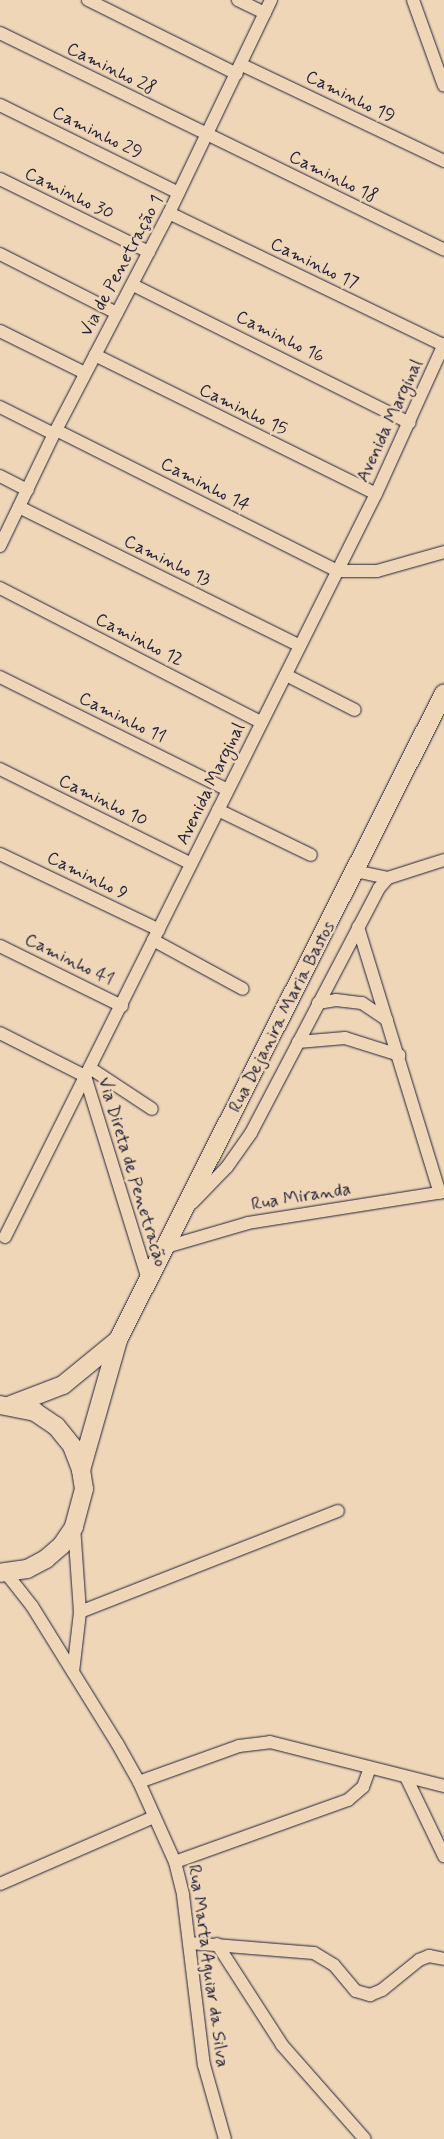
<!DOCTYPE html>
<html>
<head>
<meta charset="utf-8">
<style>
  body { margin:0 }
  #map { position:relative; width:444px; height:2139px; overflow:hidden; background:#efd6b7; font-family:Mynerve,sans-serif }
  div>[style] { position:absolute }
  .roads { filter:drop-shadow(0 0 1px #22223b) drop-shadow(0 0 1px #22223b) }
  .street>* { height:12px; margin:-6px; padding:0 6px; transform-origin:6px; border-radius:6px; background:#efd6b7 }
  .secondary>* { height:18px; margin:-9px; padding:0 9px; transform-origin:9px; border-radius:9px; background:#efd6b7 }
  span { translate:-50% -50%; white-space:nowrap; text-align:center; line-height:1.15; -webkit-text-stroke:5px #efd6b7; paint-order:stroke }
  .street-label { font-size:18px; color:#22223b }
</style>
</head>
<body>
<div id="map">
  <div class="roads">
    <div class="street">
      <i style="left:88px;top:0;width:166px;rotate:26.4deg"></i>
      <i style="left:238px;top:0;width:30px;rotate:26deg"></i>
      <i style="left:413px;top:0;width:91px;rotate:70.2deg"></i>
      <i style="left:0;top:33px;width:494px;rotate:26deg"></i>
      <i style="left:242px;top:65px;width:224px;rotate:25.4deg"></i>
      <i style="left:0;top:105px;width:199px;rotate:26.2deg"></i>
      <i style="left:0;top:179px;width:166px;rotate:26.1deg"></i>
      <i style="left:169px;top:213px;width:304px;rotate:25.7deg"></i>
      <i style="left:0;top:254px;width:131px;rotate:26.8deg"></i>
      <i style="left:133px;top:285px;width:309px;rotate:26.5deg"></i>
      <i style="left:0;top:331px;width:95px;rotate:26.3deg"></i>
      <i style="left:95px;top:355px;width:313px;rotate:26.3deg"></i>
      <i style="left:0;top:407px;width:60px;rotate:26.6deg"></i>
      <i style="left:56px;top:430px;width:314px;rotate:26.6deg"></i>
      <i style="left:337px;top:571px;width:40px"></i>
      <i style="left:377px;top:571px;width:70px;rotate:-15.8deg"></i>
      <i style="left:0;top:476px;width:31px;rotate:27deg"></i>
      <i style="left:19px;top:507px;width:313px;rotate:26.3deg"></i>
      <i style="left:0;top:546px;width:124px;rotate:-64.3deg"></i>
      <i style="left:54px;top:434px;width:249px;rotate:-62.5deg"></i>
      <i style="left:169px;top:213px;width:236px;rotate:-64.4deg"></i>
      <i style="left:0;top:588px;width:293px;rotate:27.2deg"></i>
      <i style="left:286px;top:675px;width:77px;rotate:26.9deg"></i>
      <i style="left:0;top:677px;width:254px;rotate:26.4deg"></i>
      <i style="left:0;top:769px;width:213px;rotate:26.4deg"></i>
      <i style="left:218px;top:810px;width:103px;rotate:25.8deg"></i>
      <i style="left:0;top:854px;width:176px;rotate:25.5deg"></i>
      <i style="left:355px;top:871px;width:34px;rotate:12deg"></i>
      <i style="left:358px;top:927px;width:278px;rotate:72.9deg"></i>
      <i style="left:153px;top:940px;width:102px;rotate:28.6deg"></i>
      <i style="left:0;top:946px;width:136px;rotate:26.2deg"></i>
      <i style="left:318px;top:1003px;width:18px;rotate:-9deg"></i>
      <i style="left:336px;top:1000px;width:26px;rotate:7deg"></i>
      <i style="left:362px;top:1003px;width:30px;rotate:34deg"></i>
      <i style="left:0;top:1033px;width:95px;rotate:26.8deg"></i>
      <i style="left:85px;top:1076px;width:217px;rotate:72.8deg"></i>
      <i style="left:298px;top:1042px;width:47px;rotate:-4.9deg"></i>
      <i style="left:345px;top:1038px;width:57px;rotate:17.5deg"></i>
      <i style="left:90px;top:1068px;width:74px;rotate:33.5deg"></i>
      <i style="left:192px;top:1203px;width:50px;rotate:-45.8deg"></i>
      <i style="left:227px;top:1167px;width:42px;rotate:-54.8deg"></i>
      <i style="left:251px;top:1133px;width:276px;rotate:-62.4deg"></i>
      <i style="left:379px;top:888px;width:13px;rotate:-48deg"></i>
      <i style="left:388px;top:878px;width:59px;rotate:-17.8deg"></i>
      <i style="left:5px;top:1237px;width:830px;rotate:-63.47deg"></i>
      <i style="left:376px;top:494px;width:165px;rotate:-65.6deg"></i>
      <i style="left:166px;top:1247px;width:85px;rotate:-16.3deg"></i>
      <i style="left:248px;top:1223px;width:198px;rotate:-9deg"></i>
      <i style="left:6px;top:1573px;width:42px;rotate:51.8deg"></i>
      <i style="left:32px;top:1606px;width:161px;rotate:58.2deg"></i>
      <i style="left:117px;top:1743px;width:45px;rotate:60.6deg"></i>
      <i style="left:139px;top:1782px;width:88px;rotate:65.8deg"></i>
      <i style="left:175px;top:1862px;width:34px;rotate:76deg"></i>
      <i style="left:183px;top:1895px;width:171px;rotate:83deg"></i>
      <i style="left:204px;top:2065px;width:77px;rotate:74.2deg"></i>
      <i style="left:80px;top:1612px;width:277px;rotate:-21.4deg"></i>
      <i style="left:73px;top:1672px;width:60px;rotate:-83.3deg"></i>
      <i style="left:80px;top:1612px;width:85px;rotate:-94deg"></i>
      <i style="left:406px;top:1777px;width:88px;rotate:64.3deg"></i>
      <i style="left:139px;top:1782px;width:106px;rotate:-19.8deg"></i>
      <i style="left:239px;top:1746px;width:31px;rotate:-7deg"></i>
      <i style="left:270px;top:1742px;width:179px;rotate:14.2deg"></i>
      <i style="left:175px;top:1862px;width:184px;rotate:-19.7deg"></i>
      <i style="left:348px;top:1800px;width:20px;rotate:-41deg"></i>
      <i style="left:363px;top:1787px;width:20px;rotate:-70deg"></i>
      <i style="left:0;top:1884px;width:168px;rotate:-23.5deg"></i>
      <i style="left:190px;top:1943px;width:124px;rotate:4.6deg"></i>
      <i style="left:314px;top:1953px;width:23px;rotate:31deg"></i>
      <i style="left:334px;top:1965px;width:34px;rotate:50deg"></i>
      <i style="left:356px;top:1991px;width:15px;rotate:16deg"></i>
      <i style="left:370px;top:1995px;width:13px;rotate:-23deg"></i>
      <i style="left:382px;top:1990px;width:48px;rotate:-39deg"></i>
      <i style="left:419px;top:1960px;width:11px;rotate:-22deg"></i>
      <i style="left:429px;top:1956px;width:15px;rotate:11deg"></i>
      <i style="left:217px;top:1944px;width:120px;rotate:57.2deg"></i>
      <i style="left:282px;top:2045px;width:125px;rotate:48.6deg"></i>
    </div>
    <div class="secondary">
      <i style="left:0;top:1405px;width:36px;rotate:11deg"></i>
      <i style="left:35px;top:1412px;width:25px;rotate:34deg"></i>
      <i style="left:56px;top:1426px;width:26px;rotate:51deg"></i>
      <i style="left:72px;top:1446px;width:26px;rotate:69deg"></i>
      <i style="left:81px;top:1470px;width:19px;rotate:81deg"></i>
      <i style="left:84px;top:1489px;width:39px;rotate:105deg"></i>
      <i style="left:74px;top:1527px;width:22px;rotate:124deg"></i>
      <i style="left:62px;top:1545px;width:21px;rotate:139deg"></i>
      <i style="left:46px;top:1559px;width:21px;rotate:152deg"></i>
      <i style="left:27px;top:1569px;width:27px;rotate:172deg"></i>
      <i style="left:11px;top:1405px;width:56px;rotate:-21deg"></i>
      <i style="left:63px;top:1385px;width:71px;rotate:-39.3deg"></i>
      <i style="left:81px;top:1470px;width:135px;rotate:-74.1deg"></i>
      <i style="left:118px;top:1340px;width:724px;rotate:-63.26deg"></i>
    </div>
  </div>
  <div class="street-label">
    <span style="left:111px;top:69px;rotate:26deg">Caminho 28</span>
    <span style="left:350px;top:97px;rotate:26deg">Caminho 19</span>
    <span style="left:97px;top:133px;rotate:26deg">Caminho 29</span>
    <span style="left:333px;top:177px;rotate:26deg">Caminho 18</span>
    <span style="left:69px;top:194px;rotate:26deg">Caminho 30</span>
    <span style="left:314px;top:264px;rotate:26deg">Caminho 17</span>
    <span style="left:122px;top:266px;rotate:-62deg">Via de Penetração 1</span>
    <span style="left:280px;top:337px;rotate:26deg">Caminho 16</span>
    <span style="left:243px;top:410px;rotate:26deg">Caminho 15</span>
    <span style="left:390px;top:421px;rotate:-65deg">Avenida Marginal</span>
    <span style="left:205px;top:485px;rotate:27deg">Caminho 14</span>
    <span style="left:167px;top:561px;rotate:26deg">Caminho 13</span>
    <span style="left:139px;top:640px;rotate:27deg">Caminho 12</span>
    <span style="left:122px;top:718px;rotate:26deg">Caminho 11</span>
    <span style="left:211px;top:784px;rotate:-64deg">Avenida Marginal</span>
    <span style="left:103px;top:801px;rotate:26deg">Caminho 10</span>
    <span style="left:87px;top:876px;rotate:26deg">Caminho 9</span>
    <span style="left:69px;top:960px;rotate:26deg">Caminho 41</span>
    <span style="left:282px;top:1017px;rotate:-63deg">Rua Dejanira Maria Bastos</span>
    <span style="left:132px;top:1172px;rotate:73deg">Via Direta de Penetracão</span>
    <span style="left:301px;top:1197px;rotate:-9deg">Rua Miranda</span>
    <span style="left:208px;top:1966px;rotate:82deg">Rua Marta Aguiar da Silva</span>
  </div>
</div>
</body>
</html>
